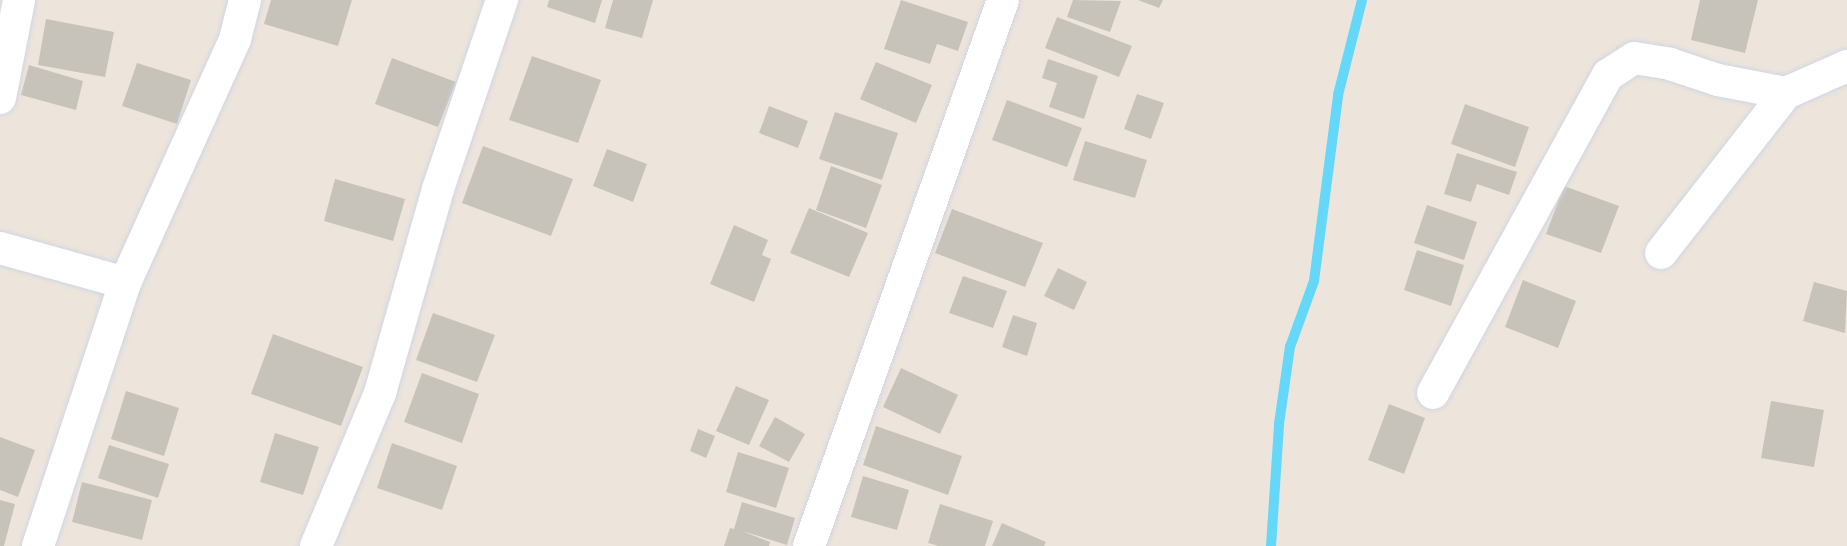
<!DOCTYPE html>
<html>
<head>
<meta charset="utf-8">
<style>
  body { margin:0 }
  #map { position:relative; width:1847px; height:546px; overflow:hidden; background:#ede5db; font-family:Poppins,sans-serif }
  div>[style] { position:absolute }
  .stream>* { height:10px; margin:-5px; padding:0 5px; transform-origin:5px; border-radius:5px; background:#65d7f8 }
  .building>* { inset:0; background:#c8c3ba }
  .roads { filter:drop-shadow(0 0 2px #d0d5e4) drop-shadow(0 0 2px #d0d5e4) }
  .street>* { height:32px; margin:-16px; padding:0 16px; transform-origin:16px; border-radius:16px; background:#fff }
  span { translate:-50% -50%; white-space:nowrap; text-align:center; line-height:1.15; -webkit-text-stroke:7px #fff; paint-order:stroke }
</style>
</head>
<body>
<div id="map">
  <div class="stream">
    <i style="left:1271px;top:546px;width:122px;rotate:-86.2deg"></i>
    <i style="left:1279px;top:424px;width:78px;rotate:-81.9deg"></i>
    <i style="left:1290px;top:347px;width:70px;rotate:-70deg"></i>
    <i style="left:1314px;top:281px;width:188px;rotate:-82.6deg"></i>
    <i style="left:1338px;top:95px;width:98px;rotate:-75.8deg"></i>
  </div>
  <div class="building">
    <i style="clip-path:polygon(271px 0,352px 0,338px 46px,264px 24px)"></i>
    <i style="clip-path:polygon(549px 0,602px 0,595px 23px,547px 7px)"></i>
    <i style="clip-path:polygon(613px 0,653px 0,642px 38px,605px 28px)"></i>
    <i style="clip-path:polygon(901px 0,968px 22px,958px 51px,937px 44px,930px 64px,884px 49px)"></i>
    <i style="clip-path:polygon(1073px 0,1121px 1px,1110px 32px,1067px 17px)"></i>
    <i style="clip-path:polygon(1138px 0,1163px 0,1159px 8px)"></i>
    <i style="clip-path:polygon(1700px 0,1758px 0,1745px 53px,1691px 40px)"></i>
    <i style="clip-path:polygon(1057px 17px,1132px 46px,1119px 77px,1045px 48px)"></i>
    <i style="clip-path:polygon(46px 19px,114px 32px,105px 77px,38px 65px)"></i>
    <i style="clip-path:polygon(532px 56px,601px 80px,578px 143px,509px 120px)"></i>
    <i style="clip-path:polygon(392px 58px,456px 82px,438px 127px,375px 104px)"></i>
    <i style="clip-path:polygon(1048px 59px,1098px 76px,1084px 119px,1049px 107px,1057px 83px,1042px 78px)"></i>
    <i style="clip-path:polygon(876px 62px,932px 85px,916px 123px,860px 99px)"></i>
    <i style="clip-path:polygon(137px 63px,191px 80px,177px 124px,122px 106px)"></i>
    <i style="clip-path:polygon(29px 65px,83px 81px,76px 110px,21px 95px)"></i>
    <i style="clip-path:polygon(1137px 94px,1164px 103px,1151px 139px,1124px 129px)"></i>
    <i style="clip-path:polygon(1007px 100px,1082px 128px,1067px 167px,992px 140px)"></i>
    <i style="clip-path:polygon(1465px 104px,1529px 127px,1515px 167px,1451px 144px)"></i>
    <i style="clip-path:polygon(769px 106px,808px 121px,798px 148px,759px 133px)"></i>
    <i style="clip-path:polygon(835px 112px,898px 133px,882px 180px,819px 159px)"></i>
    <i style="clip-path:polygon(1085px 141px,1147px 160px,1135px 198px,1073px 180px)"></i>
    <i style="clip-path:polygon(483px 146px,573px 179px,551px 236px,462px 203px)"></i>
    <i style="clip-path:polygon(607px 149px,647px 164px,633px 202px,593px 186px)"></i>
    <i style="clip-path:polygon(1457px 153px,1517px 172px,1509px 195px,1477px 184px,1471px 202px,1444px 194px)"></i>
    <i style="clip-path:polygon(831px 166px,882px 185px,866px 228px,816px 210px)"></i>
    <i style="clip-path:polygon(335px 179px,405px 199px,393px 241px,324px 221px)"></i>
    <i style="clip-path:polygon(1564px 186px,1619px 206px,1601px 253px,1546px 234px)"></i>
    <i style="clip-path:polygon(1427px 205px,1477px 222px,1464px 260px,1414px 243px)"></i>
    <i style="clip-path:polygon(809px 208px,868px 233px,849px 277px,790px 253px)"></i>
    <i style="clip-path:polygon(952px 209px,1043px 243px,1025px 287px,935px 253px)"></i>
    <i style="clip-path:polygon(734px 225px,768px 240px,762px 255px,771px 259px,754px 302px,710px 284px)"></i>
    <i style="clip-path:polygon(1417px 250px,1464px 265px,1451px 306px,1404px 290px)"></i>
    <i style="clip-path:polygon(1058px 268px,1087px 282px,1074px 310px,1044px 296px)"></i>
    <i style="clip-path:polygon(963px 276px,1007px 291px,993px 328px,949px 313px)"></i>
    <i style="clip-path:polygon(1523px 280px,1576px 301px,1558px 348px,1505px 327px)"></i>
    <i style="clip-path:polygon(1814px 282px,1847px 291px,1845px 333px,1803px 321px)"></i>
    <i style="clip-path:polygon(433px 313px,495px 335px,477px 382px,416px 360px)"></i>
    <i style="clip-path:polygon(1013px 315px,1037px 323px,1027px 356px,1002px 347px)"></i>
    <i style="clip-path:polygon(273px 334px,363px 367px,341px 426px,251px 394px)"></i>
    <i style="clip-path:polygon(901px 368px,958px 395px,940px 434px,883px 407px)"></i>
    <i style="clip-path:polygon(422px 373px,479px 394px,462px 443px,404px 422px)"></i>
    <i style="clip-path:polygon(736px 386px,769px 400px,749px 445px,716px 431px)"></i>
    <i style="clip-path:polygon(126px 391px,179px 408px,164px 456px,111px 439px)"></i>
    <i style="clip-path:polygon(1771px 401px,1824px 410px,1814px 467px,1761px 458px)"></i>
    <i style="clip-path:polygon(1389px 404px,1425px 418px,1404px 474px,1368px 460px)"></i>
    <i style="clip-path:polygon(775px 417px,805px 434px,789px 462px,759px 446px)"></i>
    <i style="clip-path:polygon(876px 426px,962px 456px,948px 495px,863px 465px)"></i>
    <i style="clip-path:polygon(698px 429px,715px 436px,706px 458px,690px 451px)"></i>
    <i style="clip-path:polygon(275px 433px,319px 447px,303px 495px,260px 482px)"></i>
    <i style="clip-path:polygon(0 437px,35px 450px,18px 497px,0 490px)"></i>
    <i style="clip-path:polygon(392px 443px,457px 466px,442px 510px,377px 488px)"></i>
    <i style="clip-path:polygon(109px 445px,169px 464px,158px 498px,98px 478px)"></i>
    <i style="clip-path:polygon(738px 452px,789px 468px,776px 508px,726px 492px)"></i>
    <i style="clip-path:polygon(863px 476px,909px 490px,897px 530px,851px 517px)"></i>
    <i style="clip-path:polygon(82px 482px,152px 500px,142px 540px,72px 522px)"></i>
    <i style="clip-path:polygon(0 500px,15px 504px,4px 546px,0 546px)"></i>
    <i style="clip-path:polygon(742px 502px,795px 518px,787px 545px,742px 531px,770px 542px,769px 546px,724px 546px,730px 528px,734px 529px)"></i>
    <i style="clip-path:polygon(940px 504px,993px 521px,985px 546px,939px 546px,928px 543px)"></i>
    <i style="clip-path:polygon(1002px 523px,1046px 542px,1044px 546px,992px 546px)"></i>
  </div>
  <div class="roads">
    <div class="street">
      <i style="left:0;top:98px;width:100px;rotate:-79deg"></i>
      <i style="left:0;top:248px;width:130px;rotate:15.6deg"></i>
      <i style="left:1661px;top:253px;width:203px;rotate:-52deg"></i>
      <i style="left:1433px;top:393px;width:363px;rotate:-61.2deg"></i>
      <i style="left:1608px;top:75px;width:31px;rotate:-33deg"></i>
      <i style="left:1634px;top:58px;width:36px;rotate:9deg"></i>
      <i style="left:1670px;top:64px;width:51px;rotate:18.4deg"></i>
      <i style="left:1718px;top:80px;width:69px;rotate:10.8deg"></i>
      <i style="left:1786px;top:93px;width:67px;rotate:-23.9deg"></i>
      <i style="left:38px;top:546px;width:277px;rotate:-71.7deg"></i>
      <i style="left:125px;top:283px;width:268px;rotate:-65.7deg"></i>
      <i style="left:235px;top:39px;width:40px;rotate:-75.6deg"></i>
      <i style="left:316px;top:546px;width:166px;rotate:-67.3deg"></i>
      <i style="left:380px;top:393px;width:212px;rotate:-74.1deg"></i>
      <i style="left:438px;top:189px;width:200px;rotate:-71.3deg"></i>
      <i style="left:809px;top:546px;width:579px;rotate:-70.44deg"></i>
    </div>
  </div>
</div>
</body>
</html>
